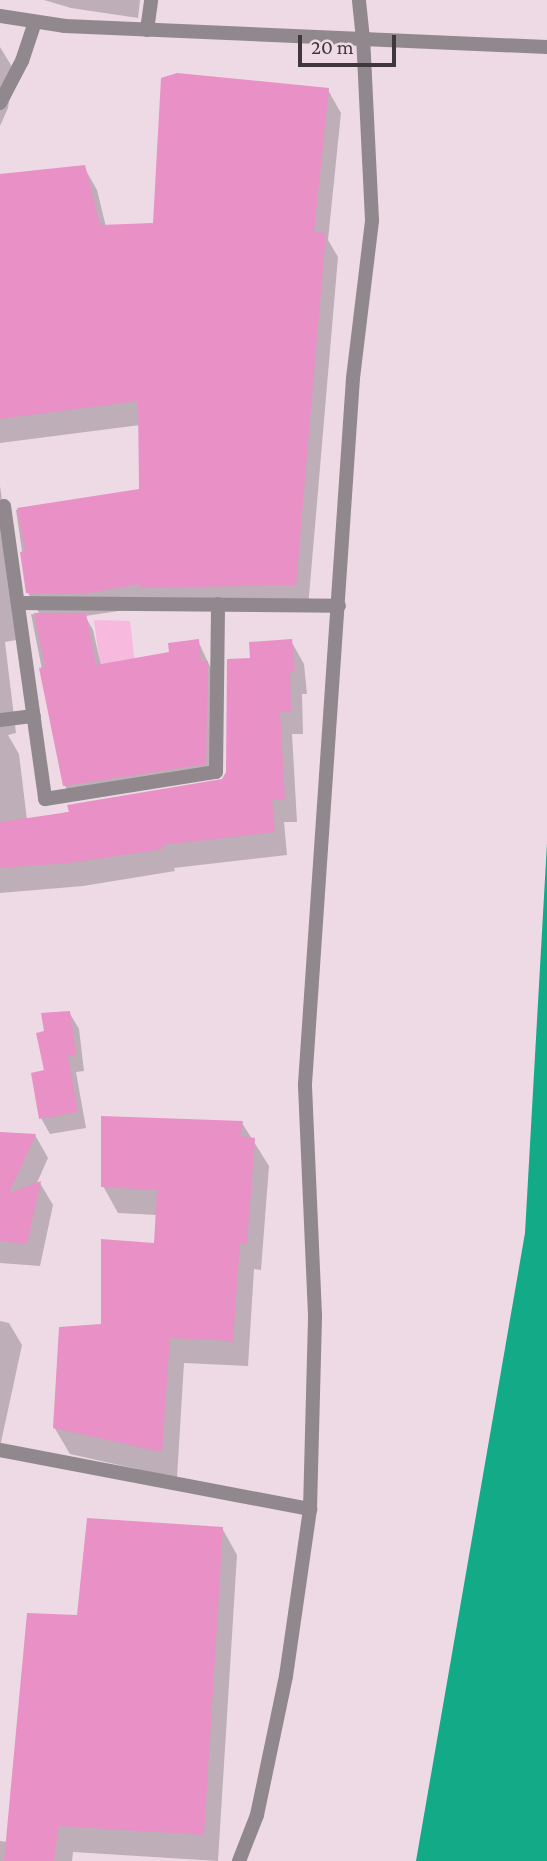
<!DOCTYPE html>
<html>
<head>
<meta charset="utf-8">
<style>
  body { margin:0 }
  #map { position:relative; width:547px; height:1861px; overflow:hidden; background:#eedae5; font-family:"Crimson Pro",serif }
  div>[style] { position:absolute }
  .green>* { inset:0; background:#f8b9de }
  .water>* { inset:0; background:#13aa87 }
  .shadow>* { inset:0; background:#0003 }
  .building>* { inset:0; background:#e990c6 }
  .minor>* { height:14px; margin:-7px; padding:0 7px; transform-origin:7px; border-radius:7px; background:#91888d }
  .tertiary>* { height:14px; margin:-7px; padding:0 7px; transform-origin:7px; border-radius:7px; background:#91888d }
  span { translate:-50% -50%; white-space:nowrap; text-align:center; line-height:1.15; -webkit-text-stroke:7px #eedae5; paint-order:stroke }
  .scale { position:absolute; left:298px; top:35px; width:98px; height:32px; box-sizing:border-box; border:4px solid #3f373b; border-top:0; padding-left:9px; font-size:21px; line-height:24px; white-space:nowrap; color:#3f373b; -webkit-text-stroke:5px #eedae5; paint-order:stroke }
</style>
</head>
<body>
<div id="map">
  <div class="green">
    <i style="clip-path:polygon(94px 620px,130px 621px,140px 705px,106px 708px)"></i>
  </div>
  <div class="water">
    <i style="clip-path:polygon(547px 843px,547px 1861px,416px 1861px,525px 1233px)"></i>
  </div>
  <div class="shadow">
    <i style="clip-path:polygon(44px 0,140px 0,138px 18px,71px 8px)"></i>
    <i style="clip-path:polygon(0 47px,14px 70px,8px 108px,0 126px)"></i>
    <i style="clip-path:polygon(328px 90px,341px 113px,328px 240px,338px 257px,308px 608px,152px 606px,85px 616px,93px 630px,101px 666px,171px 654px,198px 641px,215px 677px,214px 778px,74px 801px,65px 786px,31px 614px,40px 615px,28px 593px,16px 510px,141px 490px,140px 425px,0 443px,0 176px,84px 167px,97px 190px,106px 227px,154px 225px)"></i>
    <i style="clip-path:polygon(0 486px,22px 639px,5px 642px,16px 733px,8px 735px,19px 754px,27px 820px,222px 782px,227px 773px,252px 659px,291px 641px,304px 664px,307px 694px,302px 694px,303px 734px,292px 734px,297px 822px,284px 822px,287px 855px,174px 868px,175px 871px,83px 886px,0 893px)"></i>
    <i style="clip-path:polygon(69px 1012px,79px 1029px,84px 1071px,76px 1072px,86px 1128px,50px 1134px,41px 1118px,46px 1032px)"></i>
    <i style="clip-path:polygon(242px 1123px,269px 1166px,261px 1270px,254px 1269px,248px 1366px,184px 1363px,177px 1478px,70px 1454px,54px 1427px,102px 1326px,155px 1245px,157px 1215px,118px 1213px,103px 1186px)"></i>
    <i style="clip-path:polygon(0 1134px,35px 1135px,48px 1158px,36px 1185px,40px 1183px,53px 1205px,40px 1266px,0 1263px)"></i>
    <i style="clip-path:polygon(0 1321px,9px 1323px,22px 1345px,0 1447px)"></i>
    <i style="clip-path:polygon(222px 1528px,237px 1555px,218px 1861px,73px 1852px,72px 1861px,0 1861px,0 1841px,8px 1842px,78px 1617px)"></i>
  </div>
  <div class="building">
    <i style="clip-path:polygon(177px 73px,329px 88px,314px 232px,326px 233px,296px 585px,140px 588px,140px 584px,82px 594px,26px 593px,20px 552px,25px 551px,17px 508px,139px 489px,138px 401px,0 419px,0 174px,85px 165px,100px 225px,153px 223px,161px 78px)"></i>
    <i style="clip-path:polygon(34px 613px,86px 613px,96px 665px,169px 652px,168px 643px,199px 639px,201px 661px,208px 661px,206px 764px,63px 786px,39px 668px,45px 667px)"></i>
    <i style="clip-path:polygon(292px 639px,295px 671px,290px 672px,291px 711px,280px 712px,285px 799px,272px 800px,275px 832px,162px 845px,163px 849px,69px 863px,0 868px,0 822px,69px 812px,67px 805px,222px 779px,226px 772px,227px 659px,250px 658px,249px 642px)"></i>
    <i style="clip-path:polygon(70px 1011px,76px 1055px,68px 1056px,78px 1112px,39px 1119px,31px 1073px,44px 1070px,36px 1033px,44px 1031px,41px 1013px)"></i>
    <i style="clip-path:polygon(101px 1116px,243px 1121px,240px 1136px,255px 1138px,247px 1244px,240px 1243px,233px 1341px,170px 1338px,162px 1452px,53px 1428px,59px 1327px,101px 1324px,101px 1239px,154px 1243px,157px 1190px,101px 1187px)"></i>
    <i style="clip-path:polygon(0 1132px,36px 1134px,9px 1193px,41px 1181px,27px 1244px,0 1241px)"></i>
    <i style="clip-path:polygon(87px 1518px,223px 1527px,204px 1835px,59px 1826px,54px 1861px,4px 1861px,27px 1613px,77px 1615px)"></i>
  </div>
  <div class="minor">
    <i style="left:0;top:16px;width:66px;rotate:8.7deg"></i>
    <i style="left:65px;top:26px;width:298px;rotate:2.5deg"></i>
    <i style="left:363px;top:39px;width:39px;rotate:-96deg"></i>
    <i style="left:147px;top:30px;width:30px;rotate:-82deg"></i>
    <i style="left:0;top:103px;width:47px;rotate:-62.4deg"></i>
    <i style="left:22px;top:61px;width:41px;rotate:-71.6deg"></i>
    <i style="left:4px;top:506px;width:296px;rotate:82deg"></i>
    <i style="left:45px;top:799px;width:173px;rotate:-9deg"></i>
    <i style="left:216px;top:772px;width:168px;rotate:-89.3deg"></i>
    <i style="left:18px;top:603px;width:321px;rotate:0.5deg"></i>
    <i style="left:0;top:720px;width:34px;rotate:-7deg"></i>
    <i style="left:0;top:1450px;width:316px;rotate:10.8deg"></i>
  </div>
  <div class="tertiary">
    <i style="left:239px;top:1861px;width:49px;rotate:-68.6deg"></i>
    <i style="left:257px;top:1815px;width:142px;rotate:-78.2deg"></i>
    <i style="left:286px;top:1676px;width:169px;rotate:-81.8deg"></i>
    <i style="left:310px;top:1509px;width:194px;rotate:-88.5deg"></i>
    <i style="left:315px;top:1315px;width:231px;rotate:-92.5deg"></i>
    <i style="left:305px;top:1084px;width:708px;rotate:-86.11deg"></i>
    <i style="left:353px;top:378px;width:159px;rotate:-83.1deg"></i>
    <i style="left:372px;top:220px;width:181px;rotate:-92.8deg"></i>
    <i style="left:363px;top:39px;width:184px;rotate:2.5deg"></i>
  </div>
  <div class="scale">20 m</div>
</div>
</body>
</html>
